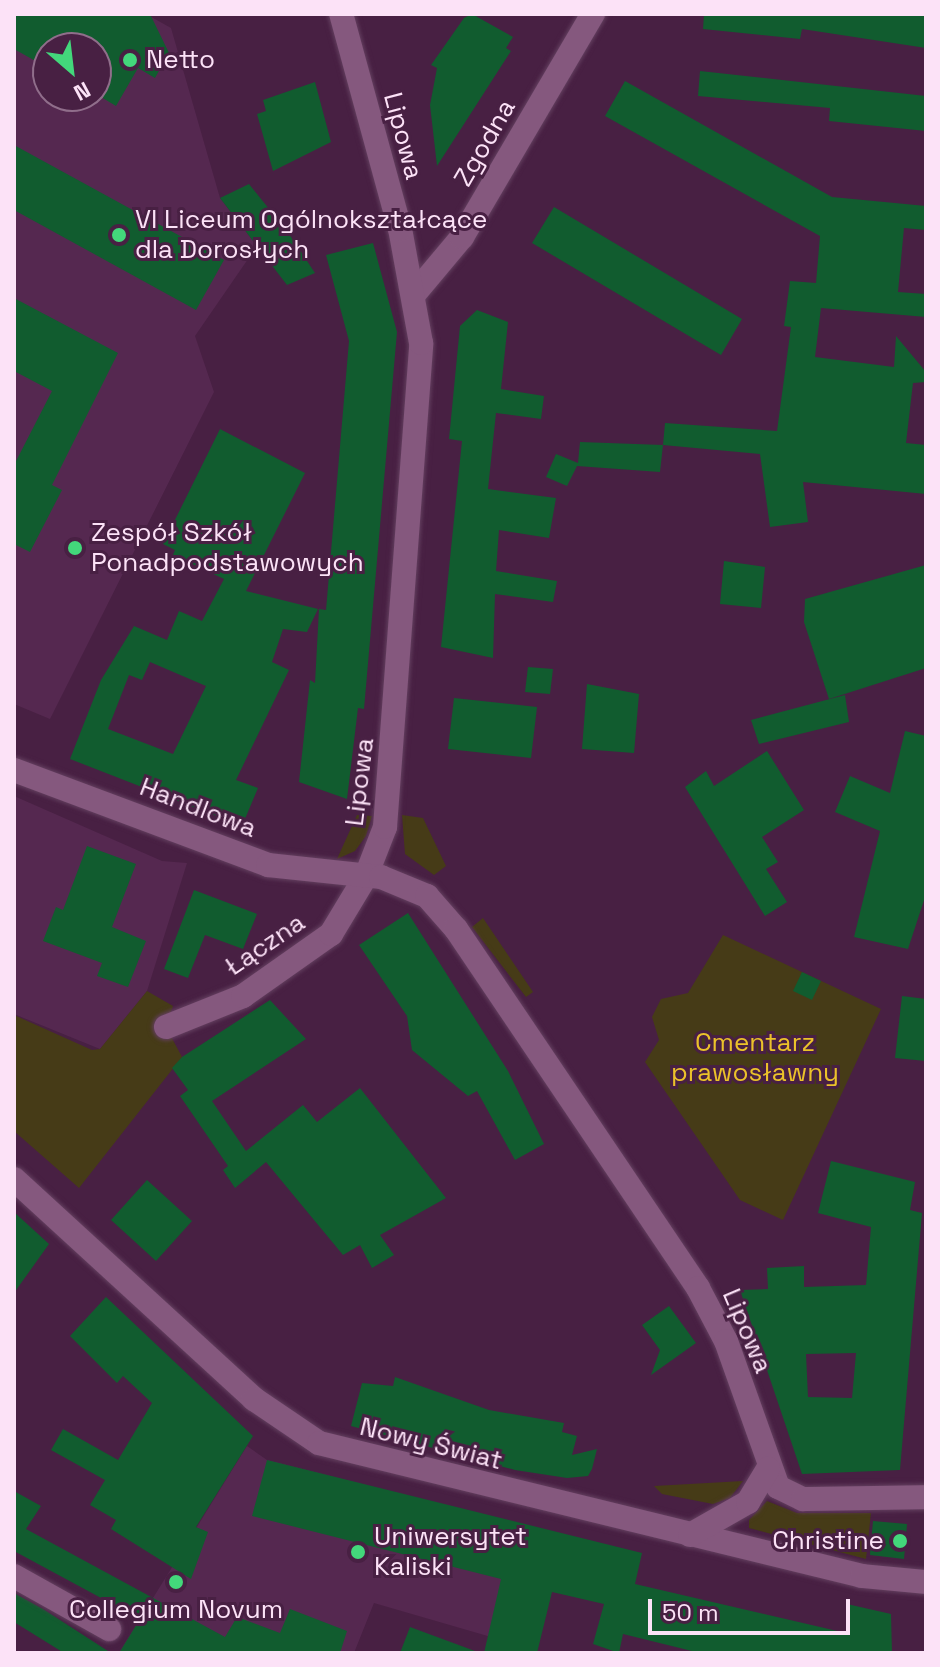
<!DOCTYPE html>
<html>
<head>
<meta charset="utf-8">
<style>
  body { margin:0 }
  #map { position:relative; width:940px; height:1667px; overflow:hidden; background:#482043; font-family:"Space Grotesk",sans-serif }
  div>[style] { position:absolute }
  .built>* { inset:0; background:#552850 }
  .green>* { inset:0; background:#463b17 }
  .building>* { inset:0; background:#115c2f }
  .roads { filter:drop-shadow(0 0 2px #633f5f) drop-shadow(0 0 2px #633f5f) }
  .street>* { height:24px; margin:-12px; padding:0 12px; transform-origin:12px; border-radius:12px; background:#85587e }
  .secondary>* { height:24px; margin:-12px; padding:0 12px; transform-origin:12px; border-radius:12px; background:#85587e }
  .dots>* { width:22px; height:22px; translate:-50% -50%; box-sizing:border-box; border:4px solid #482043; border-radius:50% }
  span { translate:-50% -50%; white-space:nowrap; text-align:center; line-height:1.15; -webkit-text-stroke:6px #482043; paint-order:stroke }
  .poi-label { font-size:26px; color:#fce2f7 }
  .left { translate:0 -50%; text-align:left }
  .right { translate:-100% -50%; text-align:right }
  .street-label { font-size:26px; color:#fce2f7 }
  .park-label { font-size:26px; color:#ebc22a }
  .frame { position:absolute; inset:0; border:16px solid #fce2f7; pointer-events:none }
  .north { position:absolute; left:32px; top:32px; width:80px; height:80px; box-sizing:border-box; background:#482043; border:2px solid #906e8b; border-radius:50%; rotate:152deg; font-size:22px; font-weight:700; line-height:32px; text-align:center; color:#fce2f7 }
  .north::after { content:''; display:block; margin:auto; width:28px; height:36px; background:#43d77b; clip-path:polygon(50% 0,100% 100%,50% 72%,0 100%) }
  .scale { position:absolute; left:648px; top:1599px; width:202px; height:36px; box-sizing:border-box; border:4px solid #fce2f7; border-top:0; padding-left:10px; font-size:24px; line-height:28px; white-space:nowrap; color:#fce2f7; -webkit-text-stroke:6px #482043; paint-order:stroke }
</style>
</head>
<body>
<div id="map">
  <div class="built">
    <i style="clip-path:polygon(evenodd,14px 14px,146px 14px,171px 28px,220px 198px,257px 246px,195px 336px,214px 392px,50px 719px,14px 704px,14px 14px,48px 48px,96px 48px,96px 96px,48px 96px,48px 48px)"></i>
    <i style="clip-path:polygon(14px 796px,162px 861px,187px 863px,147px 991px,100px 1049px,14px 1014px)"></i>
    <i style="clip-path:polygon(247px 1446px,267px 1460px,524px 1525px,515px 1644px,374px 1603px,354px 1653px,119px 1653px)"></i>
  </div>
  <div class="green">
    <i style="clip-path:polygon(357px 815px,372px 816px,366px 836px,355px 851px,337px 859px)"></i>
    <i style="clip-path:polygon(402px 815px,423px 818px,446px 866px,434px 875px,405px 854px)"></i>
    <i style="clip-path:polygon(483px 918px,533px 992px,526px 997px,472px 927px)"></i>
    <i style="clip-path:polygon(723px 935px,881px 1009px,783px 1220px,740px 1200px,645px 1062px,659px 1040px,652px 1017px,661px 999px,688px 993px)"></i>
    <i style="clip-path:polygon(147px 991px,173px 1006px,166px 1027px,182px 1057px,79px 1188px,14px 1131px,14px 1015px,92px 1050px,100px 1049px)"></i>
    <i style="clip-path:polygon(743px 1481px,730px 1498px,713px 1504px,662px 1494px,654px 1486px)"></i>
    <i style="clip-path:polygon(767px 1501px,797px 1513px,871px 1513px,866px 1559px,749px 1528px,749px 1520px)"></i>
  </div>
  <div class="building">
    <i style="clip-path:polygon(14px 14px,150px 14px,169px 53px,155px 78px,138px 68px,116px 106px,96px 94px,96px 48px,48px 48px,48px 68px,14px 49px)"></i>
    <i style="clip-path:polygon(472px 14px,513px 37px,506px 48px,511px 51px,437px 166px,430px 105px,437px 68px,431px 65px,464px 18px)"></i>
    <i style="clip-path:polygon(704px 14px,926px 14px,926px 48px,802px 29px,800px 39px,703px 29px)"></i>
    <i style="clip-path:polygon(700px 71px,926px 96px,926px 131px,829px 121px,830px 108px,698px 96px)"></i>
    <i style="clip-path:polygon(625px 81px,832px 197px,926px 206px,926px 230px,904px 228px,898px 292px,926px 294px,926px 317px,821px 308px,815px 357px,894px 367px,896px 336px,926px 372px,926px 382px,913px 383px,906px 443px,926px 445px,926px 494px,803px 482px,808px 522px,770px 527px,760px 454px,663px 445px,660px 472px,577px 466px,567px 486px,546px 477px,556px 454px,578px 463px,580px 442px,663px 445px,665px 423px,777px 431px,791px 327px,784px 326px,790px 281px,816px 283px,820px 236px,605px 116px)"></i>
    <i style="clip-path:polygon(315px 82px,331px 142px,273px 171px,257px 114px,266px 111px,263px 100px)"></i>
    <i style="clip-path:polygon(14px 145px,224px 260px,196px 310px,14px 210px)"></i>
    <i style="clip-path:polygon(249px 184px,287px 231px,315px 273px,287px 285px,220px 198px)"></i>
    <i style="clip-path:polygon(554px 207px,742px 319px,721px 355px,532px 243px)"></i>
    <i style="clip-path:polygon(373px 243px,397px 332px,364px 709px,358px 708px,347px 799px,299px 782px,310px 680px,315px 683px,319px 609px,326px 610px,349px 341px,326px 255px)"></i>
    <i style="clip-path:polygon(14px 298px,118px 353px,52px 485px,62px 490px,30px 552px,14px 544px,14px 465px,52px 391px,14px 371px)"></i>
    <i style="clip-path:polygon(477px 310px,508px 322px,501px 389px,544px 396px,541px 419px,496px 413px,488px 489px,556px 498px,549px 538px,499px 530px,496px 571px,557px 581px,553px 602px,495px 594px,493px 658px,441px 647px,462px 441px,449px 439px,460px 326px)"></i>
    <i style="clip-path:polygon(evenodd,220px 429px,305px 473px,246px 591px,318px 609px,307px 632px,283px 629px,272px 662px,289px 670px,236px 780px,258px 788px,242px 826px,70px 759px,101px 680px,134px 626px,167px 640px,179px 611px,202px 621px,224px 579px,173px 555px,175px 550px,163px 544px,220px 429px,150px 662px,206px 686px,173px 754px,108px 729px,129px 675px,142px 680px,150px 662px)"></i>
    <i style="clip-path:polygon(724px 561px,765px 567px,761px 608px,720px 604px)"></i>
    <i style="clip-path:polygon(926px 565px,926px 668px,829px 699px,804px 622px,805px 599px)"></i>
    <i style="clip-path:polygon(528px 667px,553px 669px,550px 694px,525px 692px)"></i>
    <i style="clip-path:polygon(587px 684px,639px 694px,634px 753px,582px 749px)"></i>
    <i style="clip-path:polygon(845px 695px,849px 722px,759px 744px,751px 720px)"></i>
    <i style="clip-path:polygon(454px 698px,537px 707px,531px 758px,448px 749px)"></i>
    <i style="clip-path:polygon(905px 731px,926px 736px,926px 894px,908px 949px,854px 937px,880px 831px,835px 812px,850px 776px,890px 793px)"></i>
    <i style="clip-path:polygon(767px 751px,804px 810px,762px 837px,778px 862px,766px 869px,787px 902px,765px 916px,685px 787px,706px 771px,714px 786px)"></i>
    <i style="clip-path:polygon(87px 846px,136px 864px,112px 927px,146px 941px,128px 987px,97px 976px,102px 963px,43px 941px,56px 907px,63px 910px)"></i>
    <i style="clip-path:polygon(194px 890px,257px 914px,243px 949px,205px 935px,188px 978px,164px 969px)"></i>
    <i style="clip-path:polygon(408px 913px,508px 1071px,544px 1144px,515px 1160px,477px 1091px,468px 1096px,412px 1050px,407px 1016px,359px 945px)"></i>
    <i style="clip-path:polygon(802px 972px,821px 981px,812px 1000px,793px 991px)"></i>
    <i style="clip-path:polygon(902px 996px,926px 999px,926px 1061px,895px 1058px)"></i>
    <i style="clip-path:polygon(270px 1000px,306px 1039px,212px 1101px,246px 1151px,303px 1105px,317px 1122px,360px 1088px,446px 1198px,380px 1235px,394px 1255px,372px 1268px,360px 1245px,343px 1255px,266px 1162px,235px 1188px,223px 1170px,228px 1166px,180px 1096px,188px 1090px,172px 1068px,182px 1057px)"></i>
    <i style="clip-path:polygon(evenodd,831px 1161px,915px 1182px,910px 1210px,922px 1213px,900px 1470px,802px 1474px,740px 1290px,768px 1289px,767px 1268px,804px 1266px,804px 1287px,866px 1285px,871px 1227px,818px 1213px,831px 1161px,856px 1353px,852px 1398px,808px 1397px,806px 1354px,856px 1353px)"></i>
    <i style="clip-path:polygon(147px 1180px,192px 1221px,156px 1261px,111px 1220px)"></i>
    <i style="clip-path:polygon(14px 1212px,49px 1244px,14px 1293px)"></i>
    <i style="clip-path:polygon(106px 1297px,253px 1436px,196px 1527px,208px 1532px,191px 1579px,111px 1529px,116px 1520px,90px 1505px,105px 1480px,51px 1450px,63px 1429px,118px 1460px,152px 1403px,123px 1376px,117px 1383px,70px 1336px)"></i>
    <i style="clip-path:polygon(669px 1306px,696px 1343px,651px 1375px,660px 1350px,642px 1325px)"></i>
    <i style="clip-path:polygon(395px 1377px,489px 1410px,564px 1423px,562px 1432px,577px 1436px,572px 1455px,597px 1449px,592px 1469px,588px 1476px,567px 1478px,515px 1470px,351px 1426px,362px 1383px,393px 1386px)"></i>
    <i style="clip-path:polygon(267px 1460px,642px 1553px,635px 1584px,846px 1633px,847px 1604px,891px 1614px,892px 1653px,700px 1653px,623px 1634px,619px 1653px,593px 1644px,604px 1604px,552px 1592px,537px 1653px,484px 1653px,501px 1579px,252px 1516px)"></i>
    <i style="clip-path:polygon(14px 1491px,41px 1506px,26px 1529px,225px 1637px,237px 1617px,280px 1633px,290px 1609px,347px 1631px,340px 1653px,119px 1653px,140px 1619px,14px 1551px)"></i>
    <i style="clip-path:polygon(873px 1521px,907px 1524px,904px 1559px,870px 1555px)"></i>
    <i style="clip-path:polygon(14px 1593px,43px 1609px,111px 1653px,64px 1653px,14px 1622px)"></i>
    <i style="clip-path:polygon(410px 1627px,475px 1651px,474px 1653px,400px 1653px)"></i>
  </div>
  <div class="roads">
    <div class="street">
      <i style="left:415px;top:293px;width:73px;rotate:-50deg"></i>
      <i style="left:462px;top:237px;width:259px;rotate:-59.6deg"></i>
      <i style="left:166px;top:1027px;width:83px;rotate:-21.9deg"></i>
      <i style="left:243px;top:996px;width:108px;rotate:-35.2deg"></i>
      <i style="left:331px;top:934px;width:68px;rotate:-58.9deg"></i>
      <i style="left:366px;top:876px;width:53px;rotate:-68.8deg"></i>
      <i style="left:385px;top:827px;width:485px;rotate:-85.7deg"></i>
      <i style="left:421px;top:343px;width:116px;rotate:-100.4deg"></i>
      <i style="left:400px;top:229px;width:223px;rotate:-105.3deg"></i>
      <i style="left:14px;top:1576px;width:109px;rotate:29.2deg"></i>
    </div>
    <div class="secondary">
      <i style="left:14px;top:770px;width:271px;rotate:20.5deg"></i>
      <i style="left:268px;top:865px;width:114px;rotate:6.1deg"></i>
      <i style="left:381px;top:877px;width:50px;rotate:22.4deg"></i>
      <i style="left:427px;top:896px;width:44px;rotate:48.7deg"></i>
      <i style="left:456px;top:929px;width:433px;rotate:56deg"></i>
      <i style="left:698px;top:1288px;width:60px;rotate:62.2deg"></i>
      <i style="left:726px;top:1341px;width:155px;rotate:70.4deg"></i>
      <i style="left:778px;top:1487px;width:28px;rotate:26deg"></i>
      <i style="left:803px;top:1499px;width:123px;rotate:-0.9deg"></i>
      <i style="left:14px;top:1179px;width:326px;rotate:42.5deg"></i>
      <i style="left:254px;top:1399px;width:78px;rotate:34.1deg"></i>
      <i style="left:319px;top:1443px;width:559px;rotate:13.76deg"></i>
      <i style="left:862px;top:1576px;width:64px;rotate:5.4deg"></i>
      <i style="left:690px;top:1535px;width:67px;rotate:-29.6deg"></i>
      <i style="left:748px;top:1502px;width:39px;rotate:-59deg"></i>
    </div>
  </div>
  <div class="dots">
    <i style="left:130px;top:60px;background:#43d77b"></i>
    <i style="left:119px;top:235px;background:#43d77b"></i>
    <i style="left:75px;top:548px;background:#43d77b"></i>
    <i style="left:900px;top:1541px;background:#43d77b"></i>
    <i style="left:358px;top:1552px;background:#43d77b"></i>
    <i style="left:176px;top:1582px;background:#43d77b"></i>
  </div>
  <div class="poi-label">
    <span class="left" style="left:146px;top:60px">Netto</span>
    <span class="left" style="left:135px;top:235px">VI Liceum Ogólnokształcące<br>dla Dorosłych</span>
    <span class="left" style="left:91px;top:548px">Zespół Szkół<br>Ponadpodstawowych</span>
    <span class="left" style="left:374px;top:1552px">Uniwersytet<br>Kaliski</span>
    <span class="right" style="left:884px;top:1541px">Christine</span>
    <span style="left:176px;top:1610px">Collegium Novum</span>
  </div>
  <div class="street-label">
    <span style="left:403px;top:136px;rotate:75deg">Lipowa</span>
    <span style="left:485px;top:143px;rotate:-60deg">Zgodna</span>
    <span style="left:360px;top:782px;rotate:-83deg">Lipowa</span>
    <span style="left:198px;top:808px;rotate:21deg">Handlowa</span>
    <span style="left:265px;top:945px;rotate:-34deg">Łączna</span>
    <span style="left:747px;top:1331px;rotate:67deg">Lipowa</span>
    <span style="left:431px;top:1444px;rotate:14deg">Nowy Świat</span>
  </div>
  <div class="park-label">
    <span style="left:755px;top:1058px">Cmentarz<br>prawosławny</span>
  </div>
  <div class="frame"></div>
  <div class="north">N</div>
  <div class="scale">50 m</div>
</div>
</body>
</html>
